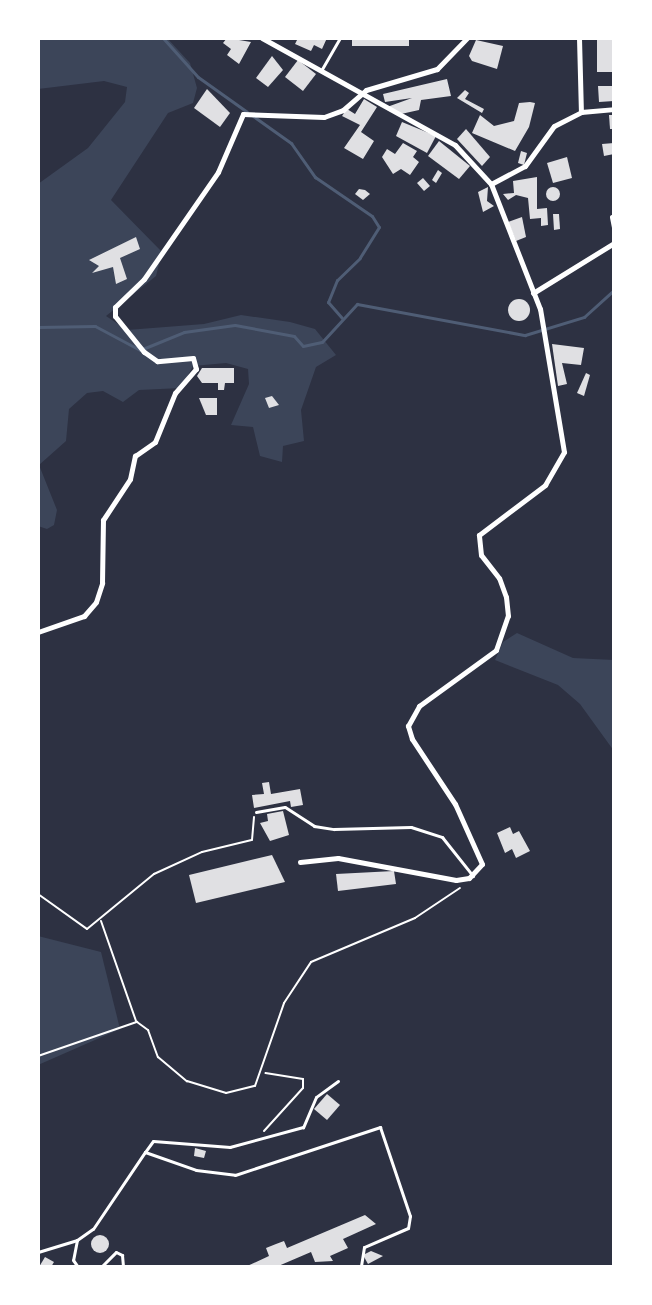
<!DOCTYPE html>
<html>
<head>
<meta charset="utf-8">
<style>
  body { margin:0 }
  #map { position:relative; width:652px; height:1305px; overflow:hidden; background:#2d3142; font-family:Mulish,sans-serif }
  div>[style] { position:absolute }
  .green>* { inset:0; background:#3c4559 }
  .stream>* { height:3px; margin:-1.5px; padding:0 1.5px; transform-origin:1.5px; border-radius:1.5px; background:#4f5d75 }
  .building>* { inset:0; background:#e0e0e3 }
  .round { border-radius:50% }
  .path>* { height:2px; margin:-1px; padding:0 1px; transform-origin:1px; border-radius:1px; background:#fff }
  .service>* { height:3px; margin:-1.5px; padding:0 1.5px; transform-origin:1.5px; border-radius:1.5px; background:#fff }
  .minor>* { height:5px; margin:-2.5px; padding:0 2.5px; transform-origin:2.5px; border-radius:2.5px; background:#fff }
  span { translate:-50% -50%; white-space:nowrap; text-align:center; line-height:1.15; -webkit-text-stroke:8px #fff; paint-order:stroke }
  .frame { position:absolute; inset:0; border:40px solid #fff; pointer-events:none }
</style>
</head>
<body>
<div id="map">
  <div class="green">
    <i style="clip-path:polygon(38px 38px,167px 38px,190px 63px,197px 88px,193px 103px,168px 113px,111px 200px,162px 252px,156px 276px,106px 316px,127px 330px,204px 324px,241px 315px,290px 322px,315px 329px,336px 355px,316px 367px,301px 410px,304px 441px,283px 446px,282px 462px,260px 456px,253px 427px,231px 425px,249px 384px,248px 369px,226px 363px,193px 366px,181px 388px,139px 390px,123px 402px,103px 391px,87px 393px,69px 409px,66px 441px,39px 465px,57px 510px,54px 525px,47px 529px,38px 526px,38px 184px,88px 148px,125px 102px,127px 87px,104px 81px,38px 89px)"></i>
    <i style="clip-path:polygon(517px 633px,573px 658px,614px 660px,614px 751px,580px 704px,558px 685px,495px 660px,503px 642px)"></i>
    <i style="clip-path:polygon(38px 936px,101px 952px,120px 1029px,38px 1065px)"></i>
  </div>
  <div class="stream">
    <i style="left:163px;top:38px;width:52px;rotate:48.1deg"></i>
    <i style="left:198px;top:77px;width:60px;rotate:35.5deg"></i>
    <i style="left:253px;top:116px;width:47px;rotate:35.4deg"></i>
    <i style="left:291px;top:143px;width:42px;rotate:54.8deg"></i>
    <i style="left:315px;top:177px;width:69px;rotate:34.4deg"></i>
    <i style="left:372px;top:216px;width:13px;rotate:58deg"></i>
    <i style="left:379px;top:227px;width:36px;rotate:122deg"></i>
    <i style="left:360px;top:258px;width:32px;rotate:136deg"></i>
    <i style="left:337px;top:280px;width:24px;rotate:112deg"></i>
    <i style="left:328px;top:302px;width:21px;rotate:49deg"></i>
    <i style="left:38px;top:327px;width:57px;rotate:-1deg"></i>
    <i style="left:95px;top:326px;width:51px;rotate:28.1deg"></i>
    <i style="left:140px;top:350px;width:48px;rotate:-22.2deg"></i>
    <i style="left:184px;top:332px;width:51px;rotate:-7.8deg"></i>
    <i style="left:235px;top:325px;width:60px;rotate:10.6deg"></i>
    <i style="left:294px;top:336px;width:13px;rotate:48deg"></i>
    <i style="left:303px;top:346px;width:19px;rotate:-12deg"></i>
    <i style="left:322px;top:342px;width:52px;rotate:-47.4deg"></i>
    <i style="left:357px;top:304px;width:171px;rotate:10.5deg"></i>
    <i style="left:525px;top:335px;width:62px;rotate:-17deg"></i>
    <i style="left:584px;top:317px;width:40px;rotate:-42deg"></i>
  </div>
  <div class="building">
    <i style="clip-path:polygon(227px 38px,251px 42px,239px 64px,227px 55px,231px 49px,223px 43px)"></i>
    <i style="clip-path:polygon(298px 38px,327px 38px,322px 49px,314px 45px,311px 51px,295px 44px)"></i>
    <i style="clip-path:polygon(352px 38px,409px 38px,409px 46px,352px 46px)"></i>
    <i style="clip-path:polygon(597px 38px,614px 38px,614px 72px,597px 72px)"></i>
    <i style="clip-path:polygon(476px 40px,503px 46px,497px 69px,472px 61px,469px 56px)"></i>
    <i style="clip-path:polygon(272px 56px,283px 70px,268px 87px,256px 78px)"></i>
    <i style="clip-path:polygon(298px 60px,316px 74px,303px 91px,285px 77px)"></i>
    <i style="clip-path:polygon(447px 79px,451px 96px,421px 100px,419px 110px,401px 114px,387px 107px,412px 98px,385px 102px,383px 94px)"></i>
    <i style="clip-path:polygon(598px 86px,614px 86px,614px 101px,599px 102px)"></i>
    <i style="clip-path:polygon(207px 89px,230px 113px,220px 127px,194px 108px)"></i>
    <i style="clip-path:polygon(465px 90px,469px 93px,465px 99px,484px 109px,482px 113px,457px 98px)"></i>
    <i style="clip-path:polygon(364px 99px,377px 107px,361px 132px,374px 141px,363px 159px,344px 148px,360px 125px,342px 116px,347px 109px,355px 114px)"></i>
    <i style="clip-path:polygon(530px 102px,535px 103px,529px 127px,515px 151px,472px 133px,480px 115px,494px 126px,514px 121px,519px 103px)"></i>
    <i style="clip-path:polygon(609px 115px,614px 115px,614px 129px,610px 129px)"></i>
    <i style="clip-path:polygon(402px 122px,436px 136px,427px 153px,396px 136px)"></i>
    <i style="clip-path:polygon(466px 129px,490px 157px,482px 166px,457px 139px)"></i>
    <i style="clip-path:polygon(439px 141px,470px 166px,459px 179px,428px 156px)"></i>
    <i style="clip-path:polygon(403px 143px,417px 151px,413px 157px,419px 162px,410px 175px,401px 169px,393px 174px,382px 157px,387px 149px,395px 154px)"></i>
    <i style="clip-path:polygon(614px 143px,614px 154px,604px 156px,602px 144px)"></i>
    <i style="clip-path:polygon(521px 151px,527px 153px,524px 165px,518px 163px)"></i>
    <i style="clip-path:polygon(567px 157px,572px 178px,553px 183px,547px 163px)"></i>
    <i style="clip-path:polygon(438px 170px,442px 173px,436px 183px,432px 180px)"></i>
    <i style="clip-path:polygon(537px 177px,537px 209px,547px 208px,548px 225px,541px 226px,541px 218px,530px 219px,528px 198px,516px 195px,508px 200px,503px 194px,514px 193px,513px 181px)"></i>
    <i style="clip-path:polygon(423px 178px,430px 186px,424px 191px,417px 183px)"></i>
    <i style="clip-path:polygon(488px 187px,487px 201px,494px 206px,483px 212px,478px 192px)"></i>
    <i class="round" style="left:546px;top:187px;width:14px;height:14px"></i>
    <i style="clip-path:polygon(359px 189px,365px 190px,370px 194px,363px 200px,355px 194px)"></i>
    <i style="clip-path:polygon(553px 214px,559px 214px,560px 229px,554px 230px)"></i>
    <i style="clip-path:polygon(522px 217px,526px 237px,516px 241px,508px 222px)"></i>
    <i style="clip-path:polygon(136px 237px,140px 249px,120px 258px,127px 279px,116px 284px,113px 267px,92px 273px,99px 266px,89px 260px)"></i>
    <i class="round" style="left:508px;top:299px;width:22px;height:22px"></i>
    <i style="clip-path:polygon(552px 344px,584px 348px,581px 365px,562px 363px,567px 384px,558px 386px)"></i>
    <i style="clip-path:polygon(202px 368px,234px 368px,234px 383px,225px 383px,224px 390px,218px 390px,218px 383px,202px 383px,197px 376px)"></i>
    <i style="clip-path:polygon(586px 373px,590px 375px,584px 396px,577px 393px)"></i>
    <i style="clip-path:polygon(272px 396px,279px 405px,269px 408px,265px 398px)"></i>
    <i style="clip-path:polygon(199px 398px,217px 398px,217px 415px,206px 415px)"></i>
    <i style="clip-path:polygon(269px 782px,271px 794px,300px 789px,303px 805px,291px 807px,290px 801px,254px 808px,252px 795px,264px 794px,262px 783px)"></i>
    <i style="clip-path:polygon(283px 811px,289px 835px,270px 841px,260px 823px,268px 821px,267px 814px)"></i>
    <i style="clip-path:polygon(510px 827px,513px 834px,519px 831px,530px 851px,516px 858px,512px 849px,505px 853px,497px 833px)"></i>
    <i style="clip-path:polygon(272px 855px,285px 882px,196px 903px,189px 875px)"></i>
    <i style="clip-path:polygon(394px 871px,396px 884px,338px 891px,336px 874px)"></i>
    <i style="clip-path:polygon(327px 1094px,340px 1105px,327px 1120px,314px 1109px)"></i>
    <i style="clip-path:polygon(195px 1148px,206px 1151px,204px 1158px,194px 1156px)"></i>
    <i style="clip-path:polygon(365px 1215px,376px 1224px,343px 1239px,348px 1248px,330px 1256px,333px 1261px,315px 1262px,311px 1252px,276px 1267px,245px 1267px,269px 1256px,266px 1248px,276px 1244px,284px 1241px,287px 1248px)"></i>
    <i class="round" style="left:91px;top:1235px;width:18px;height:18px"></i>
    <i style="clip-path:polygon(371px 1251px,383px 1256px,368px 1264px,363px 1255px)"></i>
    <i style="clip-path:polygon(45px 1257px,54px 1262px,51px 1267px,39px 1267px)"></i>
  </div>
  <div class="path">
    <i style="left:38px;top:894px;width:60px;rotate:35.5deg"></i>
    <i style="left:87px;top:929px;width:87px;rotate:-39.4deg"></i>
    <i style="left:154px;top:874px;width:53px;rotate:-24.6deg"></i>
    <i style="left:202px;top:852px;width:51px;rotate:-13.5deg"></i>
    <i style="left:252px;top:840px;width:23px;rotate:-85deg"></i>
    <i style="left:101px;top:921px;width:106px;rotate:70.7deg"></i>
    <i style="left:38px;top:1056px;width:105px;rotate:-19deg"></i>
    <i style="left:137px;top:1022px;width:14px;rotate:36deg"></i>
    <i style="left:148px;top:1030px;width:29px;rotate:70deg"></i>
    <i style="left:158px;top:1057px;width:38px;rotate:40deg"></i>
    <i style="left:187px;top:1081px;width:41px;rotate:17.1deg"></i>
    <i style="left:226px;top:1093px;width:30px;rotate:-14deg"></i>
    <i style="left:255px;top:1086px;width:88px;rotate:-70.7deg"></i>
    <i style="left:284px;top:1003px;width:49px;rotate:-56.6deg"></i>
    <i style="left:311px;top:962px;width:113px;rotate:-22.9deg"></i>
    <i style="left:415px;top:918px;width:54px;rotate:-33.7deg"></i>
    <i style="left:264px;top:1131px;width:58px;rotate:-47.8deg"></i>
    <i style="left:303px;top:1088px;width:9px;rotate:-90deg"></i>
    <i style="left:303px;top:1079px;width:38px;rotate:-171deg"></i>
  </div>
  <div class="service">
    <i style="left:322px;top:69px;width:36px;rotate:-60deg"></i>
    <i style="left:256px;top:812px;width:29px;rotate:-10deg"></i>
    <i style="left:285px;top:807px;width:35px;rotate:33deg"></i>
    <i style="left:314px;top:826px;width:20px;rotate:9deg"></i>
    <i style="left:334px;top:829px;width:77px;rotate:-1.5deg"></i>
    <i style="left:411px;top:827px;width:33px;rotate:18deg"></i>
    <i style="left:442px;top:837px;width:50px;rotate:51.5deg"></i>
    <i style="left:338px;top:1081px;width:27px;rotate:144deg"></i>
    <i style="left:316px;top:1097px;width:33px;rotate:113deg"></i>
    <i style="left:303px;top:1127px;width:76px;rotate:164.7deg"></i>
    <i style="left:230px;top:1147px;width:77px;rotate:-175.5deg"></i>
    <i style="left:153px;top:1141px;width:14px;rotate:126deg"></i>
    <i style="left:145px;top:1152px;width:54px;rotate:19.4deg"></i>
    <i style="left:196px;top:1170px;width:39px;rotate:7deg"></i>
    <i style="left:235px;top:1175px;width:153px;rotate:-18.3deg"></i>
    <i style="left:380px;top:1127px;width:94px;rotate:71.4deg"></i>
    <i style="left:410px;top:1216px;width:12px;rotate:99deg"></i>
    <i style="left:408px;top:1228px;width:48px;rotate:156.6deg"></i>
    <i style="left:364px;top:1247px;width:20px;rotate:99deg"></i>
    <i style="left:77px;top:1240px;width:20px;rotate:101deg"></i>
    <i style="left:73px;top:1260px;width:9px;rotate:54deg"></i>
    <i style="left:38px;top:1252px;width:41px;rotate:-17.1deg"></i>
    <i style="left:77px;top:1240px;width:19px;rotate:-35deg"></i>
    <i style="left:93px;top:1229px;width:93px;rotate:-56deg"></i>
    <i style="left:101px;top:1267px;width:21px;rotate:-45deg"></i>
    <i style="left:116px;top:1252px;width:7px;rotate:27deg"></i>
    <i style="left:122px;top:1255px;width:12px;rotate:85deg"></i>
    <i style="left:319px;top:1267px;width:38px"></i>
  </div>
  <div class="minor">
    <i style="left:262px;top:38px;width:221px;rotate:29deg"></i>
    <i style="left:455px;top:145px;width:53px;rotate:47.3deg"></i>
    <i style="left:491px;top:184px;width:38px;rotate:-28deg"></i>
    <i style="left:525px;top:166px;width:49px;rotate:-54.1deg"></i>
    <i style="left:554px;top:126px;width:30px;rotate:-27deg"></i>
    <i style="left:581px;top:112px;width:33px;rotate:-5deg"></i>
    <i style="left:579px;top:38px;width:74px;rotate:88.5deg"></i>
    <i style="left:612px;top:217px;width:10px;rotate:79deg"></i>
    <i style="left:533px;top:293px;width:95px;rotate:-31.7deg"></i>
    <i style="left:38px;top:632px;width:49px;rotate:-19.2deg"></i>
    <i style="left:84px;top:616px;width:18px;rotate:-49deg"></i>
    <i style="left:96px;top:602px;width:20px;rotate:-72deg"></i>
    <i style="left:102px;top:583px;width:63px;rotate:-89.1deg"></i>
    <i style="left:103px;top:520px;width:49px;rotate:-56.6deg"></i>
    <i style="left:130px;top:479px;width:24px;rotate:-78deg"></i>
    <i style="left:135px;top:456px;width:24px;rotate:-35deg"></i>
    <i style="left:155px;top:442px;width:53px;rotate:-67.8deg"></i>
    <i style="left:175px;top:393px;width:32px;rotate:-49deg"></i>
    <i style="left:196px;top:369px;width:11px;rotate:-105deg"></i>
    <i style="left:193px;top:358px;width:36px;rotate:175deg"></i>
    <i style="left:157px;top:361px;width:16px;rotate:-145deg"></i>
    <i style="left:144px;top:352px;width:46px;rotate:-128.9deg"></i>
    <i style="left:115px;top:316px;width:9px;rotate:-90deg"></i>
    <i style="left:115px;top:307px;width:40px;rotate:-44deg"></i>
    <i style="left:144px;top:279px;width:130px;rotate:-55.3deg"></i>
    <i style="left:218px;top:172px;width:63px;rotate:-66.7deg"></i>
    <i style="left:243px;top:114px;width:81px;rotate:2.1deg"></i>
    <i style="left:324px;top:117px;width:20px;rotate:-20deg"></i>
    <i style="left:343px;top:110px;width:30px;rotate:-41deg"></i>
    <i style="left:366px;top:90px;width:74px;rotate:-16.5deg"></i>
    <i style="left:437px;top:69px;width:43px;rotate:-45.9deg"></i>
    <i style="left:300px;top:862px;width:38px;rotate:-6deg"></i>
    <i style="left:338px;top:858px;width:120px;rotate:10.6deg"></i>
    <i style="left:456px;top:880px;width:13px;rotate:-9deg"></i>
    <i style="left:469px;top:878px;width:19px;rotate:-47deg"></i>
    <i style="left:482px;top:864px;width:66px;rotate:-114.2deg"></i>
    <i style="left:455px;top:804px;width:78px;rotate:-123.5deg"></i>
    <i style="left:412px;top:739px;width:14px;rotate:-107deg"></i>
    <i style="left:408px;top:726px;width:23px;rotate:-61deg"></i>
    <i style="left:419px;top:706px;width:95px;rotate:-36deg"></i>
    <i style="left:496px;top:650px;width:36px;rotate:-71deg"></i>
    <i style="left:508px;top:616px;width:19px;rotate:-96deg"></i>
    <i style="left:506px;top:597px;width:20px;rotate:-110deg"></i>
    <i style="left:499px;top:578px;width:29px;rotate:-128deg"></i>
    <i style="left:481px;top:555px;width:20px;rotate:-96deg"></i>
    <i style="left:479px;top:535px;width:83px;rotate:-37.1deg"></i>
    <i style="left:545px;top:485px;width:38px;rotate:-60deg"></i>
    <i style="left:564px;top:452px;width:145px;rotate:-99.5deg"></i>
    <i style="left:540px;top:309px;width:134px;rotate:-111.4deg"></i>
  </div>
  <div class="frame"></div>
</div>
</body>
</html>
